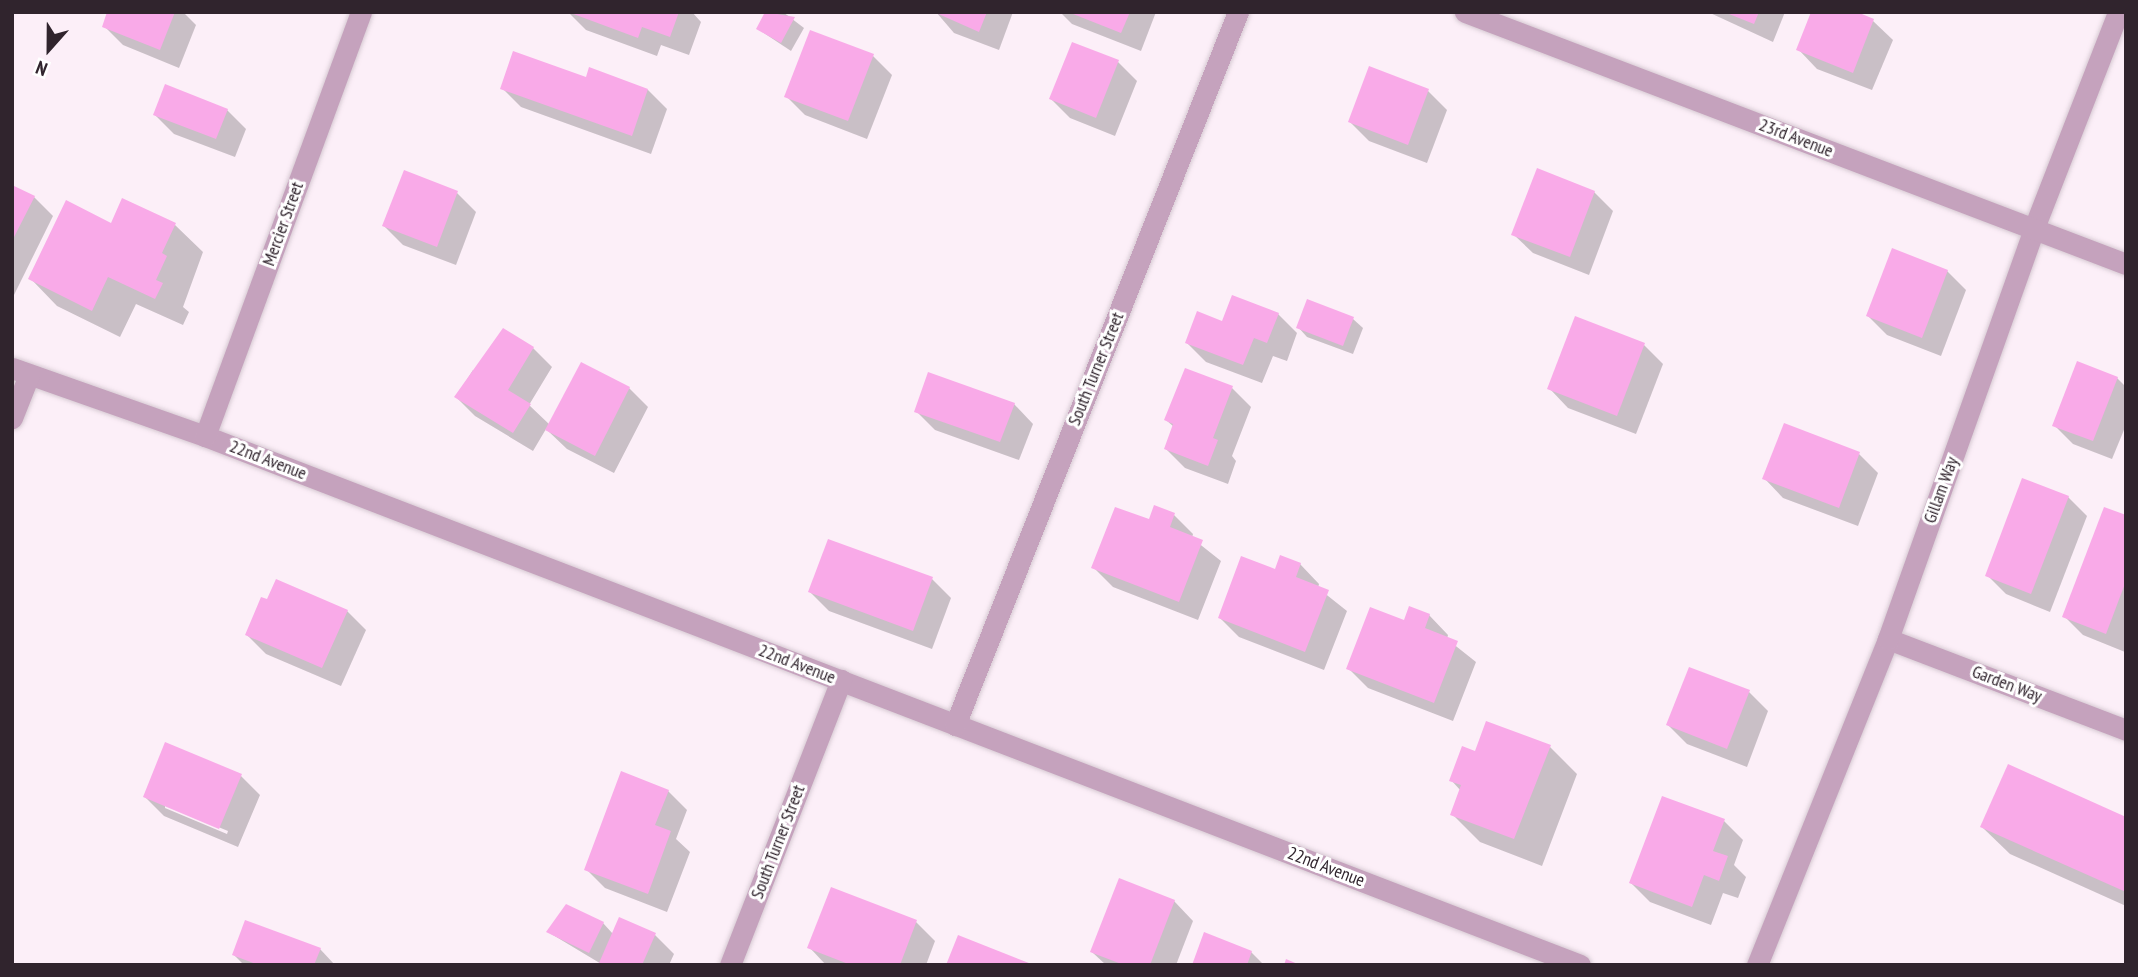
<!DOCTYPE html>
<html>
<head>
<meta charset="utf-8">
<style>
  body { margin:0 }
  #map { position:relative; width:2138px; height:977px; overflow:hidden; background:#fceff8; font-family:"PT Sans Narrow",sans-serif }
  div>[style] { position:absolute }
  .shadow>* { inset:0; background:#0003 }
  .building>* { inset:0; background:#f9aae8 }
  .roads { filter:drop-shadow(0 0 2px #d7cad3) drop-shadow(0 0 2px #d7cad3) }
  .minor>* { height:21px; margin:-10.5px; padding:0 10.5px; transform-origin:10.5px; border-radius:10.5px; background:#c5a2bd }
  .tertiary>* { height:21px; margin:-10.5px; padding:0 10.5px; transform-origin:10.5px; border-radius:10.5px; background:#c5a2bd }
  span { translate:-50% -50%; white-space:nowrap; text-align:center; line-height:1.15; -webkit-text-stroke:6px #fff; paint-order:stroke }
  .street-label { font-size:18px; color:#30242d }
  .frame { position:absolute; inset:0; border:14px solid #30242d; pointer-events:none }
  .north { position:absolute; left:14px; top:14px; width:70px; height:70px; -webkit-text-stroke:5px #fff; paint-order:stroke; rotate:201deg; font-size:19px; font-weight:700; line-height:28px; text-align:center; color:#30242d }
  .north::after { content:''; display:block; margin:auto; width:24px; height:32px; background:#30242d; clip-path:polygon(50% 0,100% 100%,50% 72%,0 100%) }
</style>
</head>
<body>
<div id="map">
  <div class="shadow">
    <i style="clip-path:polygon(109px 12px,183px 12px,196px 25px,179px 68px,123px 45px,104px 26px)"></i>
    <i style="clip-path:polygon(568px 12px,692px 12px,701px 22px,689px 55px,661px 45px,657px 56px,586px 30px)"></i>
    <i style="clip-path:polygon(767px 12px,783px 12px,804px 28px,791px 51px,758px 29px)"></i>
    <i style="clip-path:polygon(936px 12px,1013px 12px,999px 50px,954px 33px)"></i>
    <i style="clip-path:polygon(1060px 12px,1156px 12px,1141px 51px,1072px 24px)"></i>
    <i style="clip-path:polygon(1708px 12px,1785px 12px,1773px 42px)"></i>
    <i style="clip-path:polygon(1873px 21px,1893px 40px,1872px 90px,1817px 69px,1798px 49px)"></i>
    <i style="clip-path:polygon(873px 56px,892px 75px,867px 139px,805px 115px,786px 96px)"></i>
    <i style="clip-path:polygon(1118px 62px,1137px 81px,1115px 136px,1070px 118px,1051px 99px)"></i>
    <i style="clip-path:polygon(587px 79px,648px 90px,667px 109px,651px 154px,521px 107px,502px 88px)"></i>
    <i style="clip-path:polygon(1428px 91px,1447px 110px,1427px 163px,1369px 141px,1350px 122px)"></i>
    <i style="clip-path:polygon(227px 110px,246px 129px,235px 157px,174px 134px,155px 115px)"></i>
    <i style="clip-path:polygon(12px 187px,34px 197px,53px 216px,13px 297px)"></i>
    <i style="clip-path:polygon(1594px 192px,1613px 211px,1589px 275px,1533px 253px,1513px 234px)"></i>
    <i style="clip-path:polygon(457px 193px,476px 212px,456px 265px,403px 245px,384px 226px)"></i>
    <i style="clip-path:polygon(112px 225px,175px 225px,203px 252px,183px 307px,189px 312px,183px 325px,136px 304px,120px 337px,57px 306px,30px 278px)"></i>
    <i style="clip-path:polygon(1947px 271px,1966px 290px,1941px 356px,1887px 335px,1868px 316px)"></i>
    <i style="clip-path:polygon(1308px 301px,1353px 319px,1363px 328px,1353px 354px,1307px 337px,1298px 327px)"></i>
    <i style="clip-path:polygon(1278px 314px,1297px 333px,1287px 361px,1273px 356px,1262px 383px,1206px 362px,1187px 343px,1223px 323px)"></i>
    <i style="clip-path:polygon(1644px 345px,1663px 364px,1636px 434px,1568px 408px,1549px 388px)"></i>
    <i style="clip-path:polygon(533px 348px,552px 367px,529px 405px,550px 425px,629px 388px,648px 407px,614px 473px,567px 449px,546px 429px,533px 451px,475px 416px,456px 397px,473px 370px,478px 374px)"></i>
    <i style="clip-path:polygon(2117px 378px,2126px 387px,2126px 425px,2112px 459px,2073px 444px,2054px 425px)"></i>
    <i style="clip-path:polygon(1232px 388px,1251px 407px,1232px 456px,1236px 461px,1228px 484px,1185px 468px,1166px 449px,1174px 427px,1166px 420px)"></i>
    <i style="clip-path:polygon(1014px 404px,1033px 424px,1019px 460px,935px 430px,916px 411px)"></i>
    <i style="clip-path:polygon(1859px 454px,1878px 473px,1858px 526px,1783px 498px,1764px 478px)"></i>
    <i style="clip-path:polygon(2068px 497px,2087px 516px,2050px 612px,2006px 594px,1987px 575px)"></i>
    <i style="clip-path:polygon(1174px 515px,1193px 534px,1192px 538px,1221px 561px,1198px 620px,1113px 587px,1094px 568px,1150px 522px)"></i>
    <i style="clip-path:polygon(2126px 517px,2126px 649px,2125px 652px,2083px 635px,2064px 616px)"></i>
    <i style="clip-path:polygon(1300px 564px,1319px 584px,1318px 588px,1347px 611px,1324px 670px,1239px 637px,1220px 618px,1276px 572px)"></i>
    <i style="clip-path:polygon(932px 579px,951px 598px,932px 649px,829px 611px,810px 592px)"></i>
    <i style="clip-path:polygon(347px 611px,366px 630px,341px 686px,266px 654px,247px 635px)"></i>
    <i style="clip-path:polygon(1429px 615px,1448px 635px,1447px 639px,1476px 662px,1453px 721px,1368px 688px,1349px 669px,1405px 622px)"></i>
    <i style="clip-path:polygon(1749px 692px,1768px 711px,1747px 767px,1687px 744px,1668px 725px)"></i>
    <i style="clip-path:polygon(evenodd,166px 744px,241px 776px,260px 795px,238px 847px,164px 816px,145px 797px,166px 744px,165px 805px,228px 831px,227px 834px,165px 808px,165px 805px)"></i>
    <i style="clip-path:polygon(1550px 747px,1577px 774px,1542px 866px,1480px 842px,1452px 814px,1461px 791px,1451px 780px,1476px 753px)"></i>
    <i style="clip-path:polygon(668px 791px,687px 810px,676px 839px,690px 852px,667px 912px,605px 888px,586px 869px)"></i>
    <i style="clip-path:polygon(2126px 819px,2126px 906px,2010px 854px,1982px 827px)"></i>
    <i style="clip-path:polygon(1724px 821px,1743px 840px,1734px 865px,1746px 877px,1738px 898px,1723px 893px,1711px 925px,1650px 902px,1631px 883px)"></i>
    <i style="clip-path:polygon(1174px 901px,1193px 921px,1176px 965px,1106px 965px,1092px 952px)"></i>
    <i style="clip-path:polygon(916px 922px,935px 941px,926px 965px,826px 965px,809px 947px)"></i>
    <i style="clip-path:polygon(603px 923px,613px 934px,655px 935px,674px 954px,669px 965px,603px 965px,548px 932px)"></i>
    <i style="clip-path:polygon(320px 949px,335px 965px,244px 965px,234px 955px)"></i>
    <i style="clip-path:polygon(1251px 952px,1264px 965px,1194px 965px)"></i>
  </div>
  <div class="building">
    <i style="clip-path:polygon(107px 12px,175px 12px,160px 50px,102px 27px)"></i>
    <i style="clip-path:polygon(568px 12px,679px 12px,670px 37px,642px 27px,638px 38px)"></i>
    <i style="clip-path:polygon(765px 12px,795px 17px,781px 43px,756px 29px)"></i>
    <i style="clip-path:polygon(934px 12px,987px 12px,979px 32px)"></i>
    <i style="clip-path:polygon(1068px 12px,1130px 12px,1121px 33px)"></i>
    <i style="clip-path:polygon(1724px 12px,1759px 12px,1754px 24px)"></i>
    <i style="clip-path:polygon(1811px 12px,1857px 12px,1874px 19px,1853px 73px,1796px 50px)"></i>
    <i style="clip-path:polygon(810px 30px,874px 54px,848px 121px,784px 97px)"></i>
    <i style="clip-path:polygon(1072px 42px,1119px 60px,1096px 118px,1049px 99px)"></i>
    <i style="clip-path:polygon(513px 51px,586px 77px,589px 67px,648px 89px,632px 136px,500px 89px)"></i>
    <i style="clip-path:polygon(1369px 66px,1429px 89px,1408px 145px,1348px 122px)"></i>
    <i style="clip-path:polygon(165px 84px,228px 109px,216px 139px,153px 115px)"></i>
    <i style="clip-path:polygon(1537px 168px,1595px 191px,1570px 257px,1511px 235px)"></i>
    <i style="clip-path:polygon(404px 170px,458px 191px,437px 247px,382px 226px)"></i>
    <i style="clip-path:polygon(12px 185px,35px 196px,12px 241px)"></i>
    <i style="clip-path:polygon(122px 198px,176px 223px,162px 253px,167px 256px,156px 280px,163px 283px,155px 299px,108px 277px,92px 311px,28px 279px,66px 200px,111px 223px)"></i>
    <i style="clip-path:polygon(1892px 248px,1948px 270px,1922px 338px,1866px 316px)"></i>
    <i style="clip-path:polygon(1232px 295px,1279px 313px,1267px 343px,1254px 338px,1243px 365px,1185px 343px,1197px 311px,1222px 321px)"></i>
    <i style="clip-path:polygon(1307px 299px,1354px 317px,1343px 346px,1296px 328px)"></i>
    <i style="clip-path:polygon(1575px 316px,1645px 343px,1617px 416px,1547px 389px)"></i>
    <i style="clip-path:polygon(503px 328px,534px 347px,508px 390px,531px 404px,513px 433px,454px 397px)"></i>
    <i style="clip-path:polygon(2077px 361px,2118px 377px,2093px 441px,2052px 426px)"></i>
    <i style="clip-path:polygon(581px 362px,630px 387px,595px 456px,545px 430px)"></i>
    <i style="clip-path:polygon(1185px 368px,1233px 386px,1213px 438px,1218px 440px,1208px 466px,1164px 449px,1173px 424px,1164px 420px)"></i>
    <i style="clip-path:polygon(928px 372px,1015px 403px,1000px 442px,914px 412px)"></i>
    <i style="clip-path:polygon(1784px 423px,1860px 452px,1839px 508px,1762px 479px)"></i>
    <i style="clip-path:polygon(2022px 478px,2069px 496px,2031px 594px,1985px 576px)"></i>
    <i style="clip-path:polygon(1154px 505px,1175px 513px,1170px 527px,1203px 540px,1179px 602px,1091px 568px,1115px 507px,1149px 519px)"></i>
    <i style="clip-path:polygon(2104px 507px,2126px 515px,2126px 581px,2106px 634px,2062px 617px)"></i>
    <i style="clip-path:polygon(828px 539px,933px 577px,913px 631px,808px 592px)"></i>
    <i style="clip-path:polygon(1280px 555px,1301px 563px,1296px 577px,1329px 590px,1305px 652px,1218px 618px,1241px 556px,1275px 569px)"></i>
    <i style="clip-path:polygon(276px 579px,348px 610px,322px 668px,245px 635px,261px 597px,267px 599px)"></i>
    <i style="clip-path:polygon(1409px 606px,1430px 614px,1425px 628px,1458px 641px,1434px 703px,1346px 669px,1370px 607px,1404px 620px)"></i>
    <i style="clip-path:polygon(1689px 667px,1750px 690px,1727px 749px,1666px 725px)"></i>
    <i style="clip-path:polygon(1486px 721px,1551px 745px,1514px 839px,1450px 815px,1461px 785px,1449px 781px,1462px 746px,1475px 751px)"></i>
    <i style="clip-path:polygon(165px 742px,242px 774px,219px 829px,143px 797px)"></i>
    <i style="clip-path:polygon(2008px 764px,2126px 817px,2126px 892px,1980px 827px)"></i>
    <i style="clip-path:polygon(621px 771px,669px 790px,655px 825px,671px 831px,648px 894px,584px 870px)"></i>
    <i style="clip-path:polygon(1662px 796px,1725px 819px,1713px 851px,1728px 856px,1719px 881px,1704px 875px,1692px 907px,1629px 883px)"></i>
    <i style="clip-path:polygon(1119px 878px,1175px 900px,1150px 965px,1124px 965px,1090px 952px)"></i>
    <i style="clip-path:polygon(831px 887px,917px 920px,900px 965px,851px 965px,807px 948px)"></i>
    <i style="clip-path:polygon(566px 904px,604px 922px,589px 953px,546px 932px)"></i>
    <i style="clip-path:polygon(619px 917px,656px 933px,642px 965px,599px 963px)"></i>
    <i style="clip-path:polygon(245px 920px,321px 948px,314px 965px,259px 965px,232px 955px)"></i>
    <i style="clip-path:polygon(1204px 932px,1252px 951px,1247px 965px,1192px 965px)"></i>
    <i style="clip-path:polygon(958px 935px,1034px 965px,946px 965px)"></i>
    <i style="clip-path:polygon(1286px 959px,1300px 965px,1284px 965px)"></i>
  </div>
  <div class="roads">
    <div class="minor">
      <i style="left:12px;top:368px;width:205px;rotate:19.4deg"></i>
      <i style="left:205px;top:436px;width:1473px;rotate:21.04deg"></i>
      <i style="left:12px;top:418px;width:46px;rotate:-68.4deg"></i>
      <i style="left:205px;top:436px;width:452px;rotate:-69.8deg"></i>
      <i style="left:1888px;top:639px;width:255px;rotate:20.9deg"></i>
      <i style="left:955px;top:725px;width:767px;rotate:-68.35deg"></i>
      <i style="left:730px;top:965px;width:306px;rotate:-68.7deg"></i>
      <i style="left:1757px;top:965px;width:351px;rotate:-68.1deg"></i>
      <i style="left:1888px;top:639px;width:436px;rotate:-70.4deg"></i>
      <i style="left:2034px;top:228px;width:232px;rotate:-68.7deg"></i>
    </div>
    <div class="tertiary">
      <i style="left:1465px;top:12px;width:707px;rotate:20.87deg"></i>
    </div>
  </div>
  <div class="street-label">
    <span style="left:1796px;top:138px;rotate:21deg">23rd Avenue</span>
    <span style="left:283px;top:224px;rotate:-70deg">Mercier Street</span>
    <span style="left:1096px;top:369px;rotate:-68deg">South Turner Street</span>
    <span style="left:268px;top:460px;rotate:21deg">22nd Avenue</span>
    <span style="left:1941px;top:490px;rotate:-70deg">Gillam Way</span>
    <span style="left:797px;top:664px;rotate:21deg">22nd Avenue</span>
    <span style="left:2007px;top:684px;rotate:21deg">Garden Way</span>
    <span style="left:778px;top:842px;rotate:-69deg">South Turner Street</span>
    <span style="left:1326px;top:867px;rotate:21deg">22nd Avenue</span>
  </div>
  <div class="frame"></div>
  <div class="north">N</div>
</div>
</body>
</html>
